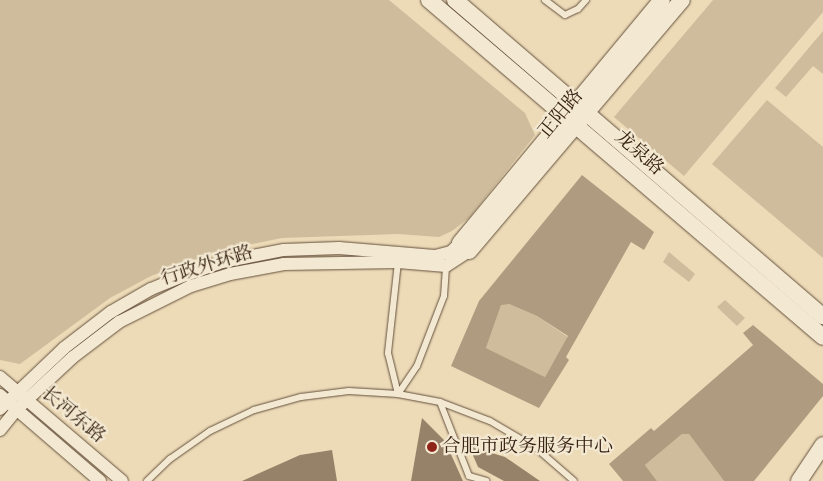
<!DOCTYPE html>
<html>
<head>
<meta charset="utf-8">
<style>
  body { margin:0 }
  #map { position:relative; width:823px; height:481px; overflow:hidden; background:#eddbb8; font-family:"IM FELL DW Pica","Noto Serif SC",serif }
  div>[style] { position:absolute }
  .green>* { inset:0; background:#cebc9c }
  .water>* { inset:0; background:#af9c80 }
  .building>* { inset:0; background:#968269 }
  .roads { filter:drop-shadow(0 0 1px #64503c) drop-shadow(0 0 1px #64503c) }
  .service>* { height:6px; margin:-3px; padding:0 3px; transform-origin:3px; border-radius:3px; background:#f3e8d1 }
  .minor>* { height:12px; margin:-6px; padding:0 6px; transform-origin:6px; border-radius:6px; background:#f3e8d1 }
  .tertiary>* { height:16px; margin:-8px; padding:0 8px; transform-origin:8px; border-radius:8px; background:#f3e8d1 }
  .dots>* { width:14px; height:14px; translate:-50% -50%; box-sizing:border-box; border:2px solid #f3e8d1; border-radius:50% }
  span { translate:-50% -50%; white-space:nowrap; text-align:center; line-height:1.15; -webkit-text-stroke:4.5px #f3e8d1; paint-order:stroke }
  .street-label { font-size:19px; color:#372213 }
  .poi-label { font-size:19px; color:#372213 }
  .left { translate:0 -50%; text-align:left }
</style>
</head>
<body>
<div id="map">
  <div class="green">
    <i style="clip-path:polygon(0 0,389px 0,525px 113px,535px 135px,470px 217px,452px 231px,439px 237px,398px 234px,282px 238px,218px 251px,151px 276px,110px 298px,20px 364px,0 360px)"></i>
    <i style="clip-path:polygon(713px 0,823px 0,823px 12px,684px 176px,614px 117px)"></i>
    <i style="clip-path:polygon(823px 31px,823px 74px,813px 66px,786px 97px,775px 88px)"></i>
    <i style="clip-path:polygon(767px 100px,823px 147px,823px 258px,712px 164px)"></i>
    <i style="clip-path:polygon(669px 252px,695px 274px,689px 282px,663px 262px)"></i>
    <i style="clip-path:polygon(725px 300px,745px 318px,737px 326px,717px 307px)"></i>
    <i style="clip-path:polygon(501px 304px,509px 304px,537px 316px,568px 337px,545px 377px,486px 348px)"></i>
    <i style="clip-path:polygon(682px 434px,689px 434px,724px 481px,657px 481px,645px 465px)"></i>
  </div>
  <div class="water">
    <i style="clip-path:polygon(evenodd,582px 175px,654px 232px,644px 250px,631px 242px,566px 357px,569px 360px,539px 408px,451px 366px,479px 301px,582px 175px,509px 304px,537px 316px,568px 336px,545px 377px,486px 348px,501px 305px,509px 304px)"></i>
    <i style="clip-path:polygon(753px 325px,823px 384px,823px 396px,754px 481px,724px 481px,689px 434px,682px 434px,645px 465px,657px 481px,623px 481px,609px 464px,651px 428px,654px 431px,753px 345px,743px 333px)"></i>
  </div>
  <div class="building">
    <i style="clip-path:polygon(422px 418px,445px 441px,463px 481px,411px 481px)"></i>
    <i style="clip-path:polygon(469px 446px,505px 457px,540px 481px,504px 481px,478px 467px)"></i>
    <i style="clip-path:polygon(332px 450px,337px 481px,242px 481px,300px 455px)"></i>
  </div>
  <div class="roads">
    <div class="service">
      <i style="left:545px;top:0;width:25px;rotate:37deg"></i>
      <i style="left:565px;top:15px;width:14px;rotate:-25deg"></i>
      <i style="left:578px;top:9px;width:12px;rotate:-48deg"></i>
      <i style="left:398px;top:262px;width:92px;rotate:96.3deg"></i>
      <i style="left:388px;top:353px;width:42px;rotate:76.3deg"></i>
      <i style="left:398px;top:394px;width:34px;rotate:-56deg"></i>
      <i style="left:417px;top:366px;width:75px;rotate:-68.9deg"></i>
      <i style="left:444px;top:296px;width:30px;rotate:-86deg"></i>
      <i style="left:440px;top:402px;width:79px;rotate:68.6deg"></i>
      <i style="left:469px;top:476px;width:18px;rotate:16deg"></i>
      <i style="left:147px;top:481px;width:32px;rotate:-44deg"></i>
      <i style="left:170px;top:459px;width:49px;rotate:-35deg"></i>
      <i style="left:210px;top:431px;width:49px;rotate:-25.5deg"></i>
      <i style="left:254px;top:410px;width:49px;rotate:-15.5deg"></i>
      <i style="left:301px;top:397px;width:48px;rotate:-7.1deg"></i>
      <i style="left:349px;top:391px;width:49px;rotate:3.5deg"></i>
      <i style="left:398px;top:394px;width:43px;rotate:10.8deg"></i>
      <i style="left:440px;top:402px;width:53px;rotate:20.8deg"></i>
      <i style="left:490px;top:421px;width:53px;rotate:30.4deg"></i>
      <i style="left:536px;top:448px;width:50px;rotate:41deg"></i>
    </div>
    <div class="minor">
      <i style="left:0;top:377px;width:160px;rotate:40.4deg"></i>
      <i style="left:0;top:395px;width:132px;rotate:40.7deg"></i>
      <i style="left:0;top:409px;width:88px;rotate:-43.6deg"></i>
      <i style="left:64px;top:348px;width:59px;rotate:-37.5deg"></i>
      <i style="left:111px;top:312px;width:46px;rotate:-29.9deg"></i>
      <i style="left:151px;top:289px;width:38px;rotate:-22deg"></i>
      <i style="left:186px;top:275px;width:38px;rotate:-20deg"></i>
      <i style="left:222px;top:262px;width:63px;rotate:-11deg"></i>
      <i style="left:284px;top:250px;width:55px;rotate:-2.1deg"></i>
      <i style="left:339px;top:248px;width:96px;rotate:4.8deg"></i>
      <i style="left:435px;top:256px;width:16px;rotate:-14deg"></i>
      <i style="left:451px;top:252px;width:13px;rotate:-45deg"></i>
      <i style="left:0;top:430px;width:27px;rotate:-51deg"></i>
      <i style="left:17px;top:409px;width:76px;rotate:-42.9deg"></i>
      <i style="left:73px;top:357px;width:58px;rotate:-37.3deg"></i>
      <i style="left:119px;top:322px;width:80px;rotate:-26.6deg"></i>
      <i style="left:191px;top:286px;width:41px;rotate:-17.1deg"></i>
      <i style="left:230px;top:274px;width:55px;rotate:-10.5deg"></i>
      <i style="left:284px;top:264px;width:114px;rotate:-1deg"></i>
      <i style="left:398px;top:262px;width:48px;rotate:4.8deg"></i>
      <i style="left:446px;top:266px;width:27px;rotate:-33deg"></i>
    </div>
    <div class="tertiary">
      <i style="left:429px;top:0;width:518px;rotate:40.54deg"></i>
      <i style="left:455px;top:0;width:485px;rotate:40.7deg"></i>
      <i style="left:460px;top:243px;width:316px;rotate:-50.3deg"></i>
      <i style="left:469px;top:251px;width:329px;rotate:-49.7deg"></i>
      <i style="left:799px;top:481px;width:43px;rotate:-56.3deg"></i>
    </div>
  </div>
  <div class="dots">
    <i style="left:432px;top:447px;background:#8f2418"></i>
  </div>
  <div class="street-label">
    <span style="left:561px;top:114px;rotate:-50deg">正阳路</span>
    <span style="left:639px;top:153px;rotate:41deg">龙泉路</span>
    <span style="left:207px;top:266px;rotate:-17deg">行政外环路</span>
    <span style="left:73px;top:415px;rotate:40deg">长河东路</span>
  </div>
  <div class="poi-label">
    <span class="left" style="left:442px;top:447px">合肥市政务服务中心</span>
  </div>
</div>
</body>
</html>
